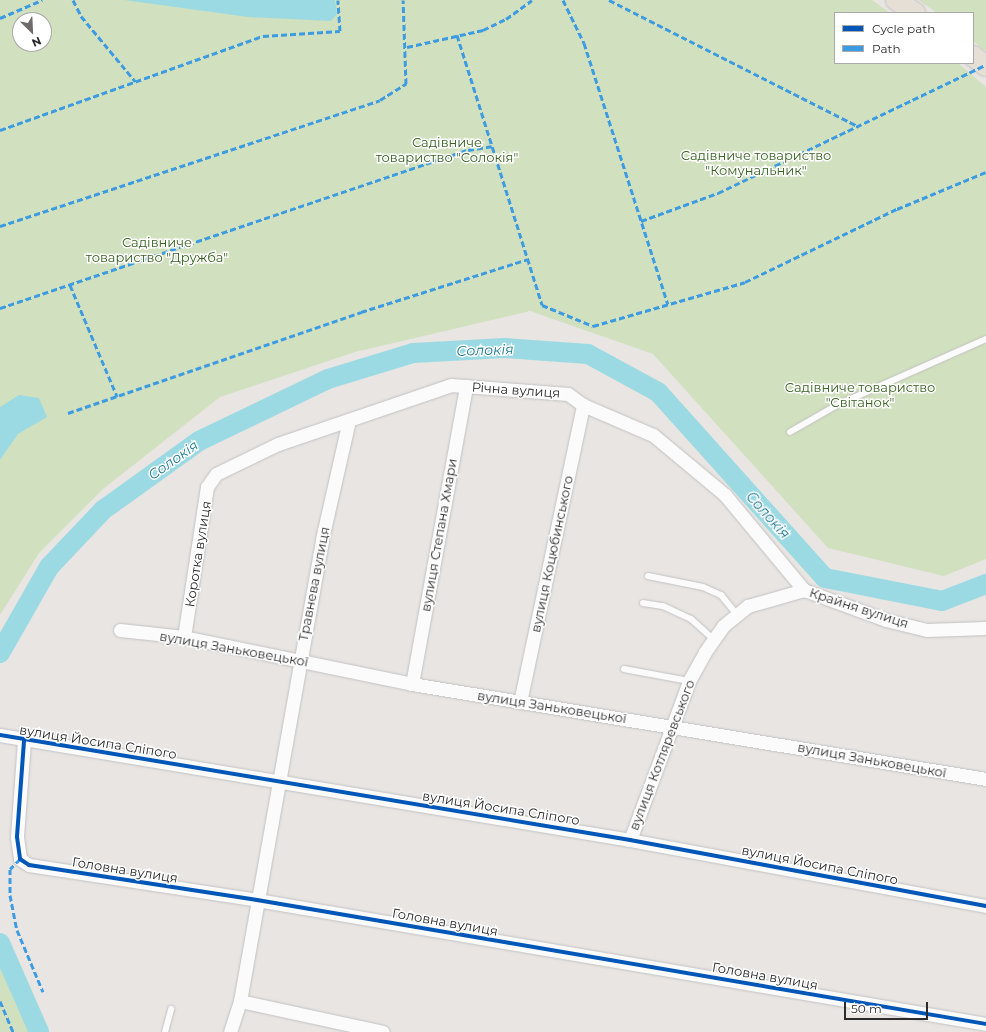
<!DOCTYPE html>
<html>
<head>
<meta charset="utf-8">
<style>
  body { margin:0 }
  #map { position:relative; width:986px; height:1032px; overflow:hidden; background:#e8e5e2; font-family:Montserrat,sans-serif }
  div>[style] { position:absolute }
  .green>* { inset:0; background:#d1e0be }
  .water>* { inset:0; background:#9cdae3 }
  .river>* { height:20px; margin:-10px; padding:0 10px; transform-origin:10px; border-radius:10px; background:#9cdae3 }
  .roads { filter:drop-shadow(0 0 1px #c3c2c2) drop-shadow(0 0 1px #c3c2c2) }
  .lane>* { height:6px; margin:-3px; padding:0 3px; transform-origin:3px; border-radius:3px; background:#fcfbfb }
  .street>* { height:13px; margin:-6.5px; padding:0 6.5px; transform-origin:6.5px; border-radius:6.5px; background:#fcfbfb }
  .primary>* { height:20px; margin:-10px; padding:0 10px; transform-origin:10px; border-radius:10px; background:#e5dfd6 }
  .quiet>* { height:3px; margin-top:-1.5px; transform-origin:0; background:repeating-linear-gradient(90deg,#3d9ce1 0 6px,transparent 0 9px) }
  .cycleway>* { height:4px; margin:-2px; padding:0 2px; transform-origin:2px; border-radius:2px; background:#0057b8 }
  span { translate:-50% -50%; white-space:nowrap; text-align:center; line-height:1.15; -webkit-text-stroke:3px #fff; paint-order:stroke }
  .park-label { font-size:13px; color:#386122 }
  .street-label { font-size:13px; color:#2b2b2b }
  .water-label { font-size:14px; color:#1b788f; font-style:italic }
  .legend { position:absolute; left:834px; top:12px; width:140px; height:52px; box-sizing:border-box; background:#fff; border:1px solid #aaa; margin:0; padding:5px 7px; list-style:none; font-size:12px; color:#2b2b2b }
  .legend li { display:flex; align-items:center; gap:8px; height:20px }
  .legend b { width:20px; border:1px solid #aaa }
  .north { position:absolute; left:12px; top:12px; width:40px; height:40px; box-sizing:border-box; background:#fff; border:1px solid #aaa; border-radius:50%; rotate:156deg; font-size:11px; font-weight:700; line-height:16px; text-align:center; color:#2b2b2b }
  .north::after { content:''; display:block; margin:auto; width:14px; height:18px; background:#6d6c6b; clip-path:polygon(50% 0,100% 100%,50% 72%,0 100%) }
  .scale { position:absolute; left:844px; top:1002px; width:84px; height:18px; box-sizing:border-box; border:2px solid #2b2b2b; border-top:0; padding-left:5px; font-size:12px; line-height:14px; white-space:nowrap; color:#2b2b2b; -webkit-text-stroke:3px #fff; paint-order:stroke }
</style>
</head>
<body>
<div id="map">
  <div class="green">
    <i style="clip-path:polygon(evenodd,0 0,872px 0,890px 13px,835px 13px,835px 63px,958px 63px,986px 87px,986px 559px,944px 576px,828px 548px,653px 354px,530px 311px,355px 352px,220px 397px,103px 489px,39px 553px,0 615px,0 0,20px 20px,44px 20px,44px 44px,20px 44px,20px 20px)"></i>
    <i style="clip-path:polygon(919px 0,986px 0,986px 51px,973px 41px,973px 13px,937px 13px)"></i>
    <i style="clip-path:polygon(0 963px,32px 1032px,0 1032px)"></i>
  </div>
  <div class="water">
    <i style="clip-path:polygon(124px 0,335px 0,337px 14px,331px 21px,248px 17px)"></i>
    <i style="clip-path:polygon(19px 395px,39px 398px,47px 417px,18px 434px,0 460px,0 407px)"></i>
  </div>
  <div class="river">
    <i style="left:0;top:653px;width:99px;rotate:-60.3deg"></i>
    <i style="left:49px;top:567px;width:79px;rotate:-46.5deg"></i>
    <i style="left:103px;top:510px;width:118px;rotate:-35.7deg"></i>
    <i style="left:199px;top:441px;width:143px;rotate:-25.7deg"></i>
    <i style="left:328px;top:379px;width:89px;rotate:-17deg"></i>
    <i style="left:413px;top:353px;width:92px;rotate:-3.1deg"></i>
    <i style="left:505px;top:348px;width:83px;rotate:4.1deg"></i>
    <i style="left:588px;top:354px;width:80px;rotate:28.5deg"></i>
    <i style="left:658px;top:392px;width:250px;rotate:48.1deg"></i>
    <i style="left:825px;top:578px;width:119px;rotate:11.1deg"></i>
    <i style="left:942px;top:601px;width:47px;rotate:-21.1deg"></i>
    <i style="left:0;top:943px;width:97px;rotate:66.3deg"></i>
  </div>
  <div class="roads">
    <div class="lane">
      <i style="left:790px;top:432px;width:54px;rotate:-29.9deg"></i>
      <i style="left:837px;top:405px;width:163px;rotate:-23.9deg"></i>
      <i style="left:648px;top:576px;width:56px;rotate:11.3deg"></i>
      <i style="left:703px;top:587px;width:20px;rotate:24deg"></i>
      <i style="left:721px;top:595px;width:26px;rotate:51deg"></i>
      <i style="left:643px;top:603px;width:20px;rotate:9deg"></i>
      <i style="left:663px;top:606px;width:31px;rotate:25deg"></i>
      <i style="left:691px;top:619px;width:31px;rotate:42deg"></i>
      <i style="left:624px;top:669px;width:66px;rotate:10.5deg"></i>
      <i style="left:165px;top:1032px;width:24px;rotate:-75deg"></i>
    </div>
    <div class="street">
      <i style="left:804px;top:590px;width:87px;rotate:20.1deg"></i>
      <i style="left:886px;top:620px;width:42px;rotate:13.7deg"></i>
      <i style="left:927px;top:630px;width:59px;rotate:-1.9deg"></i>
      <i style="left:120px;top:630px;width:64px;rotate:6.2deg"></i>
      <i style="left:184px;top:637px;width:233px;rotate:11.6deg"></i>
      <i style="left:412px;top:684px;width:582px;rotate:9.4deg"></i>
      <i style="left:184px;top:637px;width:152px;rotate:-81.3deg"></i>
      <i style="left:207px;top:487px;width:16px;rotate:-55deg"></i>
      <i style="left:216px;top:474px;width:69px;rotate:-25.8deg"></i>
      <i style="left:278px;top:444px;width:183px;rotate:-18.8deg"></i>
      <i style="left:451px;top:385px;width:117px;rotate:4.4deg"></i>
      <i style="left:568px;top:394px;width:19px;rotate:36deg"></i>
      <i style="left:583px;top:405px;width:76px;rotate:23.2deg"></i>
      <i style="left:653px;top:435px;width:94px;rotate:39.8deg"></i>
      <i style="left:725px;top:495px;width:124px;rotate:50.3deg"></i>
      <i style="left:412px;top:684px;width:303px;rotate:-79.7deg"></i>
      <i style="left:520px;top:702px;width:304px;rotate:-78deg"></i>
      <i style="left:0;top:735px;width:639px;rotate:9.46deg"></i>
      <i style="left:630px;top:840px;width:362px;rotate:10.5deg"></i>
      <i style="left:24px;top:741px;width:96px;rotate:94.2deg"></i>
      <i style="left:17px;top:837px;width:22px;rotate:82deg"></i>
      <i style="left:20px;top:859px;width:11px;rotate:34deg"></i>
      <i style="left:29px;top:865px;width:231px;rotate:8.7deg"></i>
      <i style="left:257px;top:900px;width:739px;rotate:9.65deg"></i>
      <i style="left:630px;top:840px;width:170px;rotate:-69.6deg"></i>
      <i style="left:689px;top:681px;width:33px;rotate:-61deg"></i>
      <i style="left:705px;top:652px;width:32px;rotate:-55deg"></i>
      <i style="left:723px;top:626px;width:32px;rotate:-39deg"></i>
      <i style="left:748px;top:606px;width:58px;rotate:-15.9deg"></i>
      <i style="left:240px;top:1001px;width:146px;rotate:12.2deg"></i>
      <i style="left:230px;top:1032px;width:33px;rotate:-72deg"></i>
      <i style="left:240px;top:1001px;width:469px;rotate:-79.9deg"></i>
      <i style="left:322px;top:539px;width:122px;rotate:-77.2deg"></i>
    </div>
    <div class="primary">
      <i style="left:896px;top:0;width:23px;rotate:34deg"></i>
      <i style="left:973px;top:56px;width:16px;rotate:38deg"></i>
    </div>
  </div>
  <div class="quiet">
    <i style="left:73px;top:0;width:18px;rotate:63deg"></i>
    <i style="left:81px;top:16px;width:85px;rotate:50.3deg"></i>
    <i style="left:563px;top:0;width:48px;rotate:64deg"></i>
    <i style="left:584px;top:43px;width:274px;rotate:72.2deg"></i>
    <i style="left:609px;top:0;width:280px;rotate:26.9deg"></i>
    <i style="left:0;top:18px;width:46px;rotate:-23.2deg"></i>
    <i style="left:457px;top:35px;width:283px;rotate:72.5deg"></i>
    <i style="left:542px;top:305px;width:55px;rotate:22.4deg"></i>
    <i style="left:593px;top:326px;width:158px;rotate:-16.1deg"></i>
    <i style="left:745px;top:282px;width:169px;rotate:-25.7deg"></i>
    <i style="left:897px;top:209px;width:96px;rotate:-22.6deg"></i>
    <i style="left:407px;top:47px;width:78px;rotate:-12.6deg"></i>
    <i style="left:483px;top:30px;width:25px;rotate:-26deg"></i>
    <i style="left:506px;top:19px;width:32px;rotate:-36deg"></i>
    <i style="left:0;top:130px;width:279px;rotate:-19.7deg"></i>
    <i style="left:263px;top:36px;width:77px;rotate:-3.7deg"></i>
    <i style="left:340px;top:31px;width:31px;rotate:-94deg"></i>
    <i style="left:641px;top:221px;width:82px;rotate:-20deg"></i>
    <i style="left:718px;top:193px;width:296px;rotate:-25.6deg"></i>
    <i style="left:0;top:226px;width:400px;rotate:-18.3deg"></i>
    <i style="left:380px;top:100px;width:31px;rotate:-32deg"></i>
    <i style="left:406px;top:84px;width:84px;rotate:-92deg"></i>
    <i style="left:70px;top:285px;width:121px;rotate:67.1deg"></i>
    <i style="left:0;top:308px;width:494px;rotate:-18.7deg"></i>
    <i style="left:468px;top:150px;width:24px;rotate:-9deg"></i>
    <i style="left:68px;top:413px;width:310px;rotate:-19deg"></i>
    <i style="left:361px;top:312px;width:175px;rotate:-17.6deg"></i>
    <i style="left:20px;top:859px;width:14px;rotate:135deg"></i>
    <i style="left:10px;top:869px;width:26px;rotate:90deg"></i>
    <i style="left:10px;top:895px;width:36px;rotate:79deg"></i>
    <i style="left:17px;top:930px;width:67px;rotate:67.2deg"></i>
    <i style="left:0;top:1001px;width:34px;rotate:67deg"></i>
  </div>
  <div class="cycleway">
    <i style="left:0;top:735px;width:639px;rotate:9.46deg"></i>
    <i style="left:630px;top:840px;width:362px;rotate:10.5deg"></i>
    <i style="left:24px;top:741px;width:96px;rotate:94.2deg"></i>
    <i style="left:17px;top:837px;width:22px;rotate:82deg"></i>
    <i style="left:20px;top:859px;width:11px;rotate:34deg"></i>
    <i style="left:29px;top:865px;width:231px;rotate:8.7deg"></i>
    <i style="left:257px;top:900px;width:739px;rotate:9.65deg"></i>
  </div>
  <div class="park-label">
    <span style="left:447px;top:150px">Садівниче<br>товариство "Солокія"</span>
    <span style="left:756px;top:163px">Садівниче товариство<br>"Комунальник"</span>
    <span style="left:157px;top:250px">Садівниче<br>товариство "Дружба"</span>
    <span style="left:860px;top:395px">Садівниче товариство<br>"Світанок"</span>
  </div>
  <div class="street-label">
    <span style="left:516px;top:390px;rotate:4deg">Річна вулиця</span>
    <span style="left:439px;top:535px;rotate:-80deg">вулиця Степана Хмари</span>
    <span style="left:198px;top:554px;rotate:-81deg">Коротка вулиця</span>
    <span style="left:552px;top:554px;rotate:-78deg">вулиця Коцюбинського</span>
    <span style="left:314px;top:584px;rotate:-79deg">Травнева вулиця</span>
    <span style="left:859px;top:608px;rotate:18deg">Крайня вулиця</span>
    <span style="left:234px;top:649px;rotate:10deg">вулиця Заньковецької</span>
    <span style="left:552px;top:707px;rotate:9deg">вулиця Заньковецької</span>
    <span style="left:98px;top:742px;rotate:9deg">вулиця Йосипа Сліпого</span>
    <span style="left:662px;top:755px;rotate:-69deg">вулиця Котляревського</span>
    <span style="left:872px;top:760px;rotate:10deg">вулиця Заньковецької</span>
    <span style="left:501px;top:808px;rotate:9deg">вулиця Йосипа Сліпого</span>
    <span style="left:820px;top:865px;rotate:11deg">вулиця Йосипа Сліпого</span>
    <span style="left:125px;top:870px;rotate:9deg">Головна вулиця</span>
    <span style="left:445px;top:922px;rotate:10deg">Головна вулиця</span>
    <span style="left:765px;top:976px;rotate:10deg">Головна вулиця</span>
  </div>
  <div class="water-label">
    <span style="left:485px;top:350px;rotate:-2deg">Солокія</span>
    <span style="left:173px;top:460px;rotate:-35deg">Солокія</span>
    <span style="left:768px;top:515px;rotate:48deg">Солокія</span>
  </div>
  <ul class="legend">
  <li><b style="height:5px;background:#0057b8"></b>Cycle path</li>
  <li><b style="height:5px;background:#3d9ce1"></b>Path</li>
  </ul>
  <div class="north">N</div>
  <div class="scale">50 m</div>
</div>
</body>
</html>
